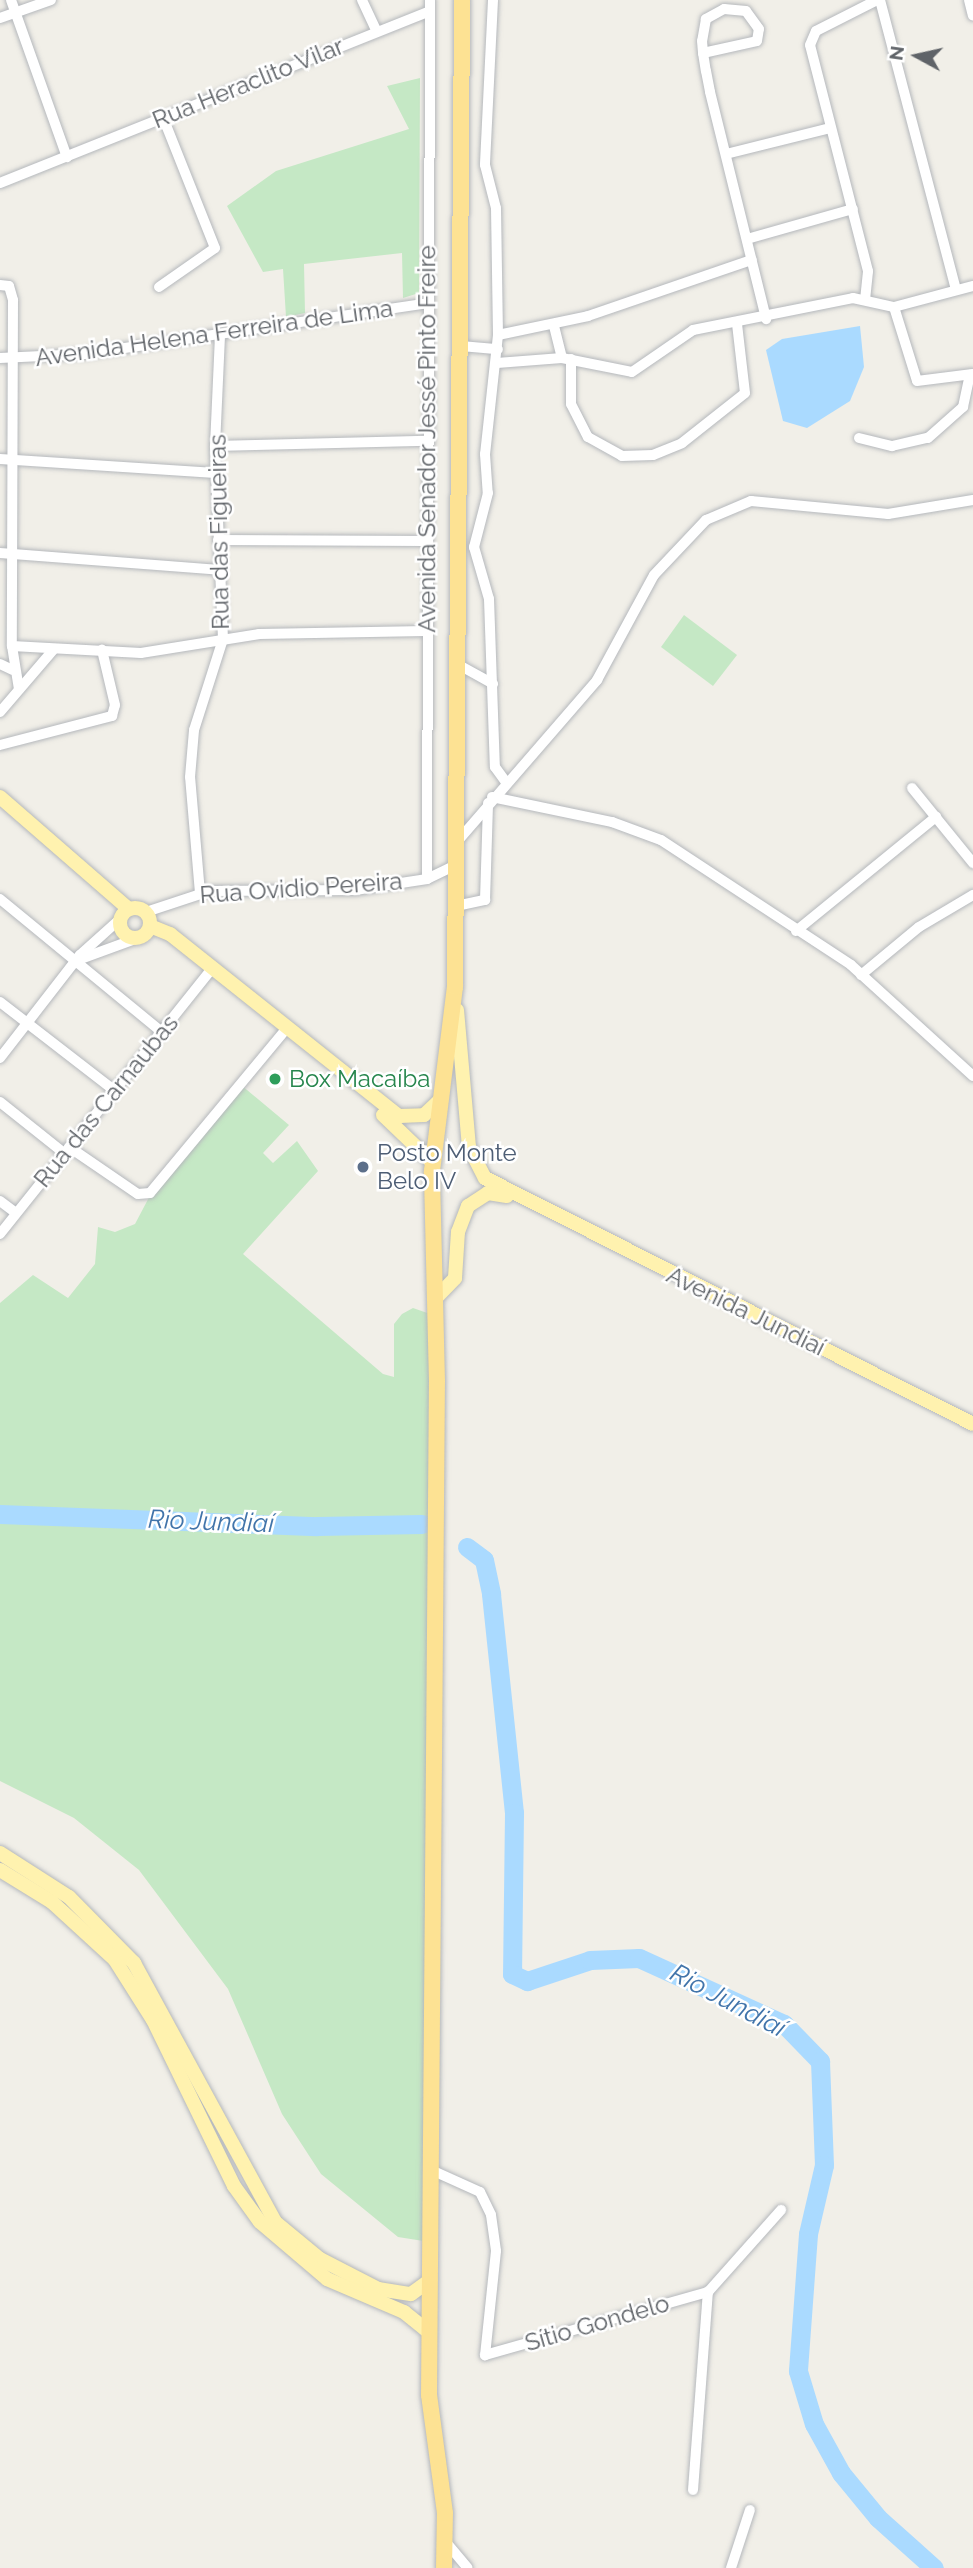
<!DOCTYPE html>
<html>
<head>
<meta charset="utf-8">
<style>
  body { margin:0 }
  #map { position:relative; width:973px; height:2568px; overflow:hidden; background:#f1efe8; font-family:Raleway,sans-serif }
  div>[style] { position:absolute }
  .green>* { inset:0; background:#c5e8c5 }
  .water>* { inset:0; background:#aadaff }
  .river>* { height:19px; margin:-9.5px; padding:0 9.5px; transform-origin:9.5px; border-radius:9.5px; background:#aadaff }
  .roads { filter:drop-shadow(0 0 2px #b5b8bc) drop-shadow(0 0 2px #b5b8bc) }
  .minor>* { height:10px; margin:-5px; padding:0 5px; transform-origin:5px; border-radius:5px; background:#fff }
  .major>* { height:14px; margin:-7px; padding:0 7px; transform-origin:7px; border-radius:7px; background:#fff2af }
  .major>.ring { margin:-7px; padding:0; box-sizing:content-box; background:none; border:14px solid #fff2af; border-radius:50% }
  .highway>* { height:16px; margin:-8px; padding:0 8px; transform-origin:8px; border-radius:8px; background:#fde293 }
  .dots>* { width:19px; height:19px; translate:-50% -50%; box-sizing:border-box; border:4px solid #fff; border-radius:50% }
  span { translate:-50% -50%; white-space:nowrap; text-align:center; line-height:1.15; -webkit-text-stroke:5px #fff; paint-order:stroke }
  .street-label { font-size:24px; color:#5f6368 }
  .leisure-label { font-size:24px; color:#27864d }
  .left { translate:0 -50%; text-align:left }
  .service-label { font-size:24px; color:#4e5e75 }
  .water-label { font-size:26px; color:#4174aa; font-style:italic }
  .north { position:absolute; left:882px; top:21px; width:70px; height:70px; -webkit-text-stroke:5px #fff; paint-order:stroke; rotate:278deg; font-size:19px; font-weight:700; line-height:28px; text-align:center; color:#5f6368 }
  .north::after { content:''; display:block; margin:auto; width:24px; height:32px; background:#5f6368; clip-path:polygon(50% 0,100% 100%,50% 72%,0 100%) }
</style>
</head>
<body>
<div id="map">
  <div class="green">
    <i style="clip-path:polygon(420px 78px,419px 293px,403px 298px,402px 253px,304px 264px,305px 313px,286px 317px,283px 269px,263px 272px,227px 206px,276px 171px,409px 129px,387px 86px)"></i>
    <i style="clip-path:polygon(684px 615px,737px 655px,713px 686px,661px 647px)"></i>
    <i style="clip-path:polygon(241px 1085px,289px 1125px,263px 1153px,273px 1163px,297px 1141px,318px 1171px,243px 1254px,383px 1374px,394px 1377px,394px 1324px,402px 1314px,413px 1308px,433px 1315px,436px 2243px,398px 2237px,321px 2174px,282px 2114px,228px 1989px,139px 1870px,74px 1818px,0 1781px,0 1303px,33px 1275px,68px 1298px,95px 1264px,98px 1227px,115px 1232px,135px 1224px,155px 1186px)"></i>
  </div>
  <div class="water">
    <i style="clip-path:polygon(860px 326px,864px 367px,850px 401px,807px 428px,783px 421px,766px 350px,782px 339px)"></i>
  </div>
  <div class="river">
    <i style="left:0;top:1514px;width:317px;rotate:2.2deg"></i>
    <i style="left:317px;top:1526px;width:105px;rotate:-1.1deg"></i>
    <i style="left:467px;top:1547px;width:21px;rotate:37deg"></i>
    <i style="left:484px;top:1560px;width:35px;rotate:78deg"></i>
    <i style="left:491px;top:1594px;width:220px;rotate:84deg"></i>
    <i style="left:514px;top:1813px;width:161px;rotate:90.7deg"></i>
    <i style="left:512px;top:1974px;width:17px;rotate:25deg"></i>
    <i style="left:527px;top:1981px;width:66px;rotate:-18.4deg"></i>
    <i style="left:590px;top:1960px;width:49px;rotate:-2.3deg"></i>
    <i style="left:639px;top:1958px;width:159px;rotate:24.5deg"></i>
    <i style="left:784px;top:2024px;width:52px;rotate:45.8deg"></i>
    <i style="left:820px;top:2061px;width:104px;rotate:87.8deg"></i>
    <i style="left:824px;top:2165px;width:71px;rotate:103.1deg"></i>
    <i style="left:808px;top:2234px;width:137px;rotate:94.2deg"></i>
    <i style="left:798px;top:2371px;width:55px;rotate:73.2deg"></i>
    <i style="left:814px;top:2424px;width:56px;rotate:61.1deg"></i>
    <i style="left:841px;top:2473px;width:58px;rotate:50.6deg"></i>
    <i style="left:878px;top:2518px;width:75px;rotate:41.8deg"></i>
  </div>
  <div class="roads">
    <div class="minor">
      <i style="left:11px;top:0;width:167px;rotate:70.4deg"></i>
      <i style="left:362px;top:0;width:35px;rotate:65deg"></i>
      <i style="left:493px;top:0;width:165px;rotate:92.8deg"></i>
      <i style="left:485px;top:165px;width:44px;rotate:75.7deg"></i>
      <i style="left:496px;top:208px;width:127px;rotate:89.1deg"></i>
      <i style="left:498px;top:335px;width:120px;rotate:96.2deg"></i>
      <i style="left:485px;top:454px;width:39px;rotate:86deg"></i>
      <i style="left:488px;top:493px;width:56px;rotate:104.5deg"></i>
      <i style="left:474px;top:547px;width:54px;rotate:73.9deg"></i>
      <i style="left:489px;top:599px;width:168px;rotate:88deg"></i>
      <i style="left:495px;top:767px;width:17px;rotate:54deg"></i>
      <i style="left:880px;top:0;width:299px;rotate:75.3deg"></i>
      <i style="left:969px;top:0;width:16px;rotate:76deg"></i>
      <i style="left:0;top:18px;width:54px;rotate:-19.4deg"></i>
      <i style="left:703px;top:53px;width:55px;rotate:-12.5deg"></i>
      <i style="left:757px;top:41px;width:12px;rotate:-81deg"></i>
      <i style="left:759px;top:29px;width:22px;rotate:-126deg"></i>
      <i style="left:746px;top:11px;width:22px;rotate:-175deg"></i>
      <i style="left:724px;top:9px;width:21px;rotate:151deg"></i>
      <i style="left:706px;top:19px;width:22px;rotate:100deg"></i>
      <i style="left:702px;top:41px;width:12px;rotate:85deg"></i>
      <i style="left:703px;top:53px;width:18px;rotate:81deg"></i>
      <i style="left:706px;top:71px;width:21px;rotate:79deg"></i>
      <i style="left:710px;top:92px;width:234px;rotate:76.1deg"></i>
      <i style="left:726px;top:154px;width:107px;rotate:-14deg"></i>
      <i style="left:0;top:183px;width:463px;rotate:-21.8deg"></i>
      <i style="left:747px;top:239px;width:110px;rotate:-15.8deg"></i>
      <i style="left:0;top:285px;width:9px;rotate:6deg"></i>
      <i style="left:9px;top:286px;width:15px;rotate:74deg"></i>
      <i style="left:13px;top:300px;width:346px;rotate:90.2deg"></i>
      <i style="left:12px;top:646px;width:44px;rotate:80.8deg"></i>
      <i style="left:159px;top:287px;width:68px;rotate:-34.9deg"></i>
      <i style="left:215px;top:248px;width:141px;rotate:-111.7deg"></i>
      <i style="left:865px;top:300px;width:29px;rotate:-84deg"></i>
      <i style="left:868px;top:271px;width:233px;rotate:-104.4deg"></i>
      <i style="left:810px;top:45px;width:15px;rotate:-67deg"></i>
      <i style="left:816px;top:31px;width:68px;rotate:-26.9deg"></i>
      <i style="left:894px;top:307px;width:77px;rotate:72.7deg"></i>
      <i style="left:917px;top:381px;width:56px;rotate:-7.1deg"></i>
      <i style="left:554px;top:326px;width:33px;rotate:76deg"></i>
      <i style="left:498px;top:335px;width:92px;rotate:-11.9deg"></i>
      <i style="left:588px;top:316px;width:173px;rotate:-18.9deg"></i>
      <i style="left:461px;top:346px;width:37px;rotate:5deg"></i>
      <i style="left:0;top:358px;width:84px;rotate:-2.7deg"></i>
      <i style="left:84px;top:354px;width:348px;rotate:-8.4deg"></i>
      <i style="left:571px;top:359px;width:45px;rotate:90deg"></i>
      <i style="left:571px;top:404px;width:37px;rotate:63deg"></i>
      <i style="left:588px;top:437px;width:39px;rotate:29deg"></i>
      <i style="left:622px;top:456px;width:31px;rotate:-2deg"></i>
      <i style="left:653px;top:455px;width:31px;rotate:-22deg"></i>
      <i style="left:682px;top:443px;width:80px;rotate:-38.4deg"></i>
      <i style="left:745px;top:393px;width:69px;rotate:-96.6deg"></i>
      <i style="left:497px;top:363px;width:65px;rotate:-4.4deg"></i>
      <i style="left:562px;top:358px;width:71px;rotate:11.3deg"></i>
      <i style="left:632px;top:372px;width:74px;rotate:-34.5deg"></i>
      <i style="left:693px;top:330px;width:163px;rotate:-11.3deg"></i>
      <i style="left:853px;top:298px;width:42px;rotate:12.4deg"></i>
      <i style="left:894px;top:307px;width:82px;rotate:-14.9deg"></i>
      <i style="left:859px;top:438px;width:34px;rotate:14deg"></i>
      <i style="left:892px;top:446px;width:37px;rotate:-13deg"></i>
      <i style="left:928px;top:438px;width:47px;rotate:-41.5deg"></i>
      <i style="left:963px;top:407px;width:33px;rotate:-78deg"></i>
      <i style="left:215px;top:446px;width:212px;rotate:-1.4deg"></i>
      <i style="left:0;top:459px;width:216px;rotate:3.7deg"></i>
      <i style="left:218px;top:540px;width:208px;rotate:0.3deg"></i>
      <i style="left:0;top:553px;width:220px;rotate:4.4deg"></i>
      <i style="left:12px;top:646px;width:129px;rotate:3.1deg"></i>
      <i style="left:141px;top:653px;width:120px;rotate:-9.1deg"></i>
      <i style="left:259px;top:634px;width:167px;rotate:-1deg"></i>
      <i style="left:0;top:664px;width:14px;rotate:25deg"></i>
      <i style="left:459px;top:665px;width:39px;rotate:29deg"></i>
      <i style="left:0;top:712px;width:83px;rotate:-49.4deg"></i>
      <i style="left:0;top:745px;width:116px;rotate:-14.5deg"></i>
      <i style="left:112px;top:716px;width:11px;rotate:-75deg"></i>
      <i style="left:115px;top:705px;width:57px;rotate:-103.3deg"></i>
      <i style="left:912px;top:788px;width:97px;rotate:50.9deg"></i>
      <i style="left:492px;top:797px;width:123px;rotate:11.8deg"></i>
      <i style="left:612px;top:822px;width:52px;rotate:20.2deg"></i>
      <i style="left:661px;top:840px;width:227px;rotate:33.3deg"></i>
      <i style="left:851px;top:965px;width:165px;rotate:42.3deg"></i>
      <i style="left:456px;top:843px;width:216px;rotate:-49.1deg"></i>
      <i style="left:597px;top:680px;width:119px;rotate:-61.5deg"></i>
      <i style="left:654px;top:575px;width:76px;rotate:-46.6deg"></i>
      <i style="left:706px;top:520px;width:49px;rotate:-22.9deg"></i>
      <i style="left:751px;top:501px;width:138px;rotate:5.4deg"></i>
      <i style="left:888px;top:514px;width:86px;rotate:-9.4deg"></i>
      <i style="left:427px;top:879px;width:879px;rotate:-89.8deg"></i>
      <i style="left:200px;top:893px;width:116px;rotate:-94.9deg"></i>
      <i style="left:190px;top:777px;width:47px;rotate:-85.1deg"></i>
      <i style="left:194px;top:730px;width:96px;rotate:-72.3deg"></i>
      <i style="left:223px;top:639px;width:193px;rotate:-92.4deg"></i>
      <i style="left:215px;top:446px;width:112px;rotate:-87.4deg"></i>
      <i style="left:0;top:899px;width:210px;rotate:39.4deg"></i>
      <i style="left:456px;top:906px;width:30px;rotate:-12deg"></i>
      <i style="left:485px;top:900px;width:97px;rotate:-88.2deg"></i>
      <i style="left:146px;top:912px;width:67px;rotate:-18.2deg"></i>
      <i style="left:210px;top:891px;width:145px;rotate:-0.4deg"></i>
      <i style="left:355px;top:890px;width:73px;rotate:-8.7deg"></i>
      <i style="left:427px;top:879px;width:32px;rotate:-26deg"></i>
      <i style="left:796px;top:931px;width:181px;rotate:-39.2deg"></i>
      <i style="left:75px;top:961px;width:67px;rotate:-20.1deg"></i>
      <i style="left:861px;top:975px;width:75px;rotate:-39.6deg"></i>
      <i style="left:919px;top:927px;width:63px;rotate:-30.7deg"></i>
      <i style="left:0;top:1002px;width:145px;rotate:37.7deg"></i>
      <i style="left:0;top:1058px;width:130px;rotate:-52.2deg"></i>
      <i style="left:80px;top:955px;width:54px;rotate:-42deg"></i>
      <i style="left:0;top:1102px;width:82px;rotate:38.6deg"></i>
      <i style="left:69px;top:1147px;width:83px;rotate:34.3deg"></i>
      <i style="left:138px;top:1194px;width:12px;rotate:-5deg"></i>
      <i style="left:150px;top:1193px;width:214px;rotate:-50.3deg"></i>
      <i style="left:0;top:1201px;width:20px;rotate:37deg"></i>
      <i style="left:0;top:1234px;width:340px;rotate:-51.4deg"></i>
      <i style="left:429px;top:2169px;width:56px;rotate:24.3deg"></i>
      <i style="left:480px;top:2192px;width:25px;rotate:64deg"></i>
      <i style="left:491px;top:2215px;width:36px;rotate:82deg"></i>
      <i style="left:496px;top:2251px;width:105px;rotate:96deg"></i>
      <i style="left:485px;top:2355px;width:232px;rotate:-15.8deg"></i>
      <i style="left:693px;top:2490px;width:199px;rotate:-85.7deg"></i>
      <i style="left:708px;top:2292px;width:110px;rotate:-48.3deg"></i>
      <i style="left:445px;top:2541px;width:35px;rotate:50deg"></i>
      <i style="left:731px;top:2568px;width:61px;rotate:-71.9deg"></i>
    </div>
    <div class="major">
      <i style="left:0;top:797px;width:171px;rotate:41deg"></i>
      <i class="ring" style="left:120px;top:908px;width:16px;height:16px"></i>
      <i style="left:150px;top:926px;width:22px;rotate:22deg"></i>
      <i style="left:170px;top:934px;width:293px;rotate:38.5deg"></i>
      <i style="left:399px;top:1116px;width:25px;rotate:-2deg"></i>
      <i style="left:424px;top:1115px;width:21px;rotate:-43deg"></i>
      <i style="left:457px;top:1010px;width:138px;rotate:85deg"></i>
      <i style="left:469px;top:1147px;width:35px;rotate:63deg"></i>
      <i style="left:485px;top:1178px;width:546px;rotate:26.75deg"></i>
      <i style="left:383px;top:1115px;width:68px;rotate:43.8deg"></i>
      <i style="left:435px;top:1299px;width:29px;rotate:-46deg"></i>
      <i style="left:455px;top:1278px;width:46px;rotate:-86.3deg"></i>
      <i style="left:458px;top:1232px;width:28px;rotate:-69deg"></i>
      <i style="left:468px;top:1206px;width:24px;rotate:-33deg"></i>
      <i style="left:488px;top:1193px;width:19px;rotate:9deg"></i>
      <i style="left:0;top:1853px;width:82px;rotate:32.5deg"></i>
      <i style="left:69px;top:1897px;width:93px;rotate:45.4deg"></i>
      <i style="left:134px;top:1963px;width:295px;rotate:61.4deg"></i>
      <i style="left:275px;top:2222px;width:58px;rotate:39.4deg"></i>
      <i style="left:320px;top:2259px;width:65px;rotate:27.3deg"></i>
      <i style="left:378px;top:2289px;width:33px;rotate:9deg"></i>
      <i style="left:411px;top:2294px;width:24px;rotate:-36deg"></i>
      <i style="left:0;top:1870px;width:61px;rotate:31.6deg"></i>
      <i style="left:52px;top:1902px;width:86px;rotate:42.6deg"></i>
      <i style="left:115px;top:1960px;width:71px;rotate:57.7deg"></i>
      <i style="left:153px;top:2020px;width:185px;rotate:64deg"></i>
      <i style="left:234px;top:2186px;width:44px;rotate:54.2deg"></i>
      <i style="left:260px;top:2222px;width:88px;rotate:40.4deg"></i>
      <i style="left:327px;top:2279px;width:84px;rotate:23.2deg"></i>
      <i style="left:404px;top:2312px;width:33px;rotate:39deg"></i>
    </div>
    <div class="highway">
      <i style="left:444px;top:2568px;width:55px;rotate:-89deg"></i>
      <i style="left:445px;top:2513px;width:119px;rotate:-97.7deg"></i>
      <i style="left:429px;top:2395px;width:1013px;rotate:-89.55deg"></i>
      <i style="left:437px;top:1382px;width:211px;rotate:-91.4deg"></i>
      <i style="left:432px;top:1171px;width:185px;rotate:-82.9deg"></i>
      <i style="left:455px;top:987px;width:987px;rotate:-89.59deg"></i>
    </div>
  </div>
  <div class="dots">
    <i style="left:275px;top:1079px;background:#2e9e5b"></i>
    <i style="left:363px;top:1167px;background:#5c6f8a"></i>
  </div>
  <div class="street-label">
    <span style="left:248px;top:83px;rotate:-22deg">Rua Heraclito Vilar</span>
    <span style="left:214px;top:333px;rotate:-8deg">Avenida Helena Ferreira de Lima</span>
    <span style="left:427px;top:439px;rotate:-90deg">Avenida Senador Jessé Pinto Freire</span>
    <span style="left:219px;top:532px;rotate:-91deg">Rua das Figueiras</span>
    <span style="left:301px;top:888px;rotate:-4deg">Rua Ovidio Pereira</span>
    <span style="left:106px;top:1101px;rotate:-51deg">Rua das Carnaubas</span>
    <span style="left:746px;top:1311px;rotate:26deg">Avenida Jundiaí</span>
    <span style="left:597px;top:2323px;rotate:-16deg">Sítio Gondelo</span>
  </div>
  <div class="leisure-label">
    <span class="left" style="left:289px;top:1079px">Box Macaíba</span>
  </div>
  <div class="service-label">
    <span class="left" style="left:377px;top:1167px">Posto Monte<br>Belo IV</span>
  </div>
  <div class="water-label">
    <span style="left:211px;top:1522px;rotate:2deg">Rio Jundiaí</span>
    <span style="left:728px;top:2001px;rotate:28deg">Rio Jundiaí</span>
  </div>
  <div class="north">N</div>
</div>
</body>
</html>
